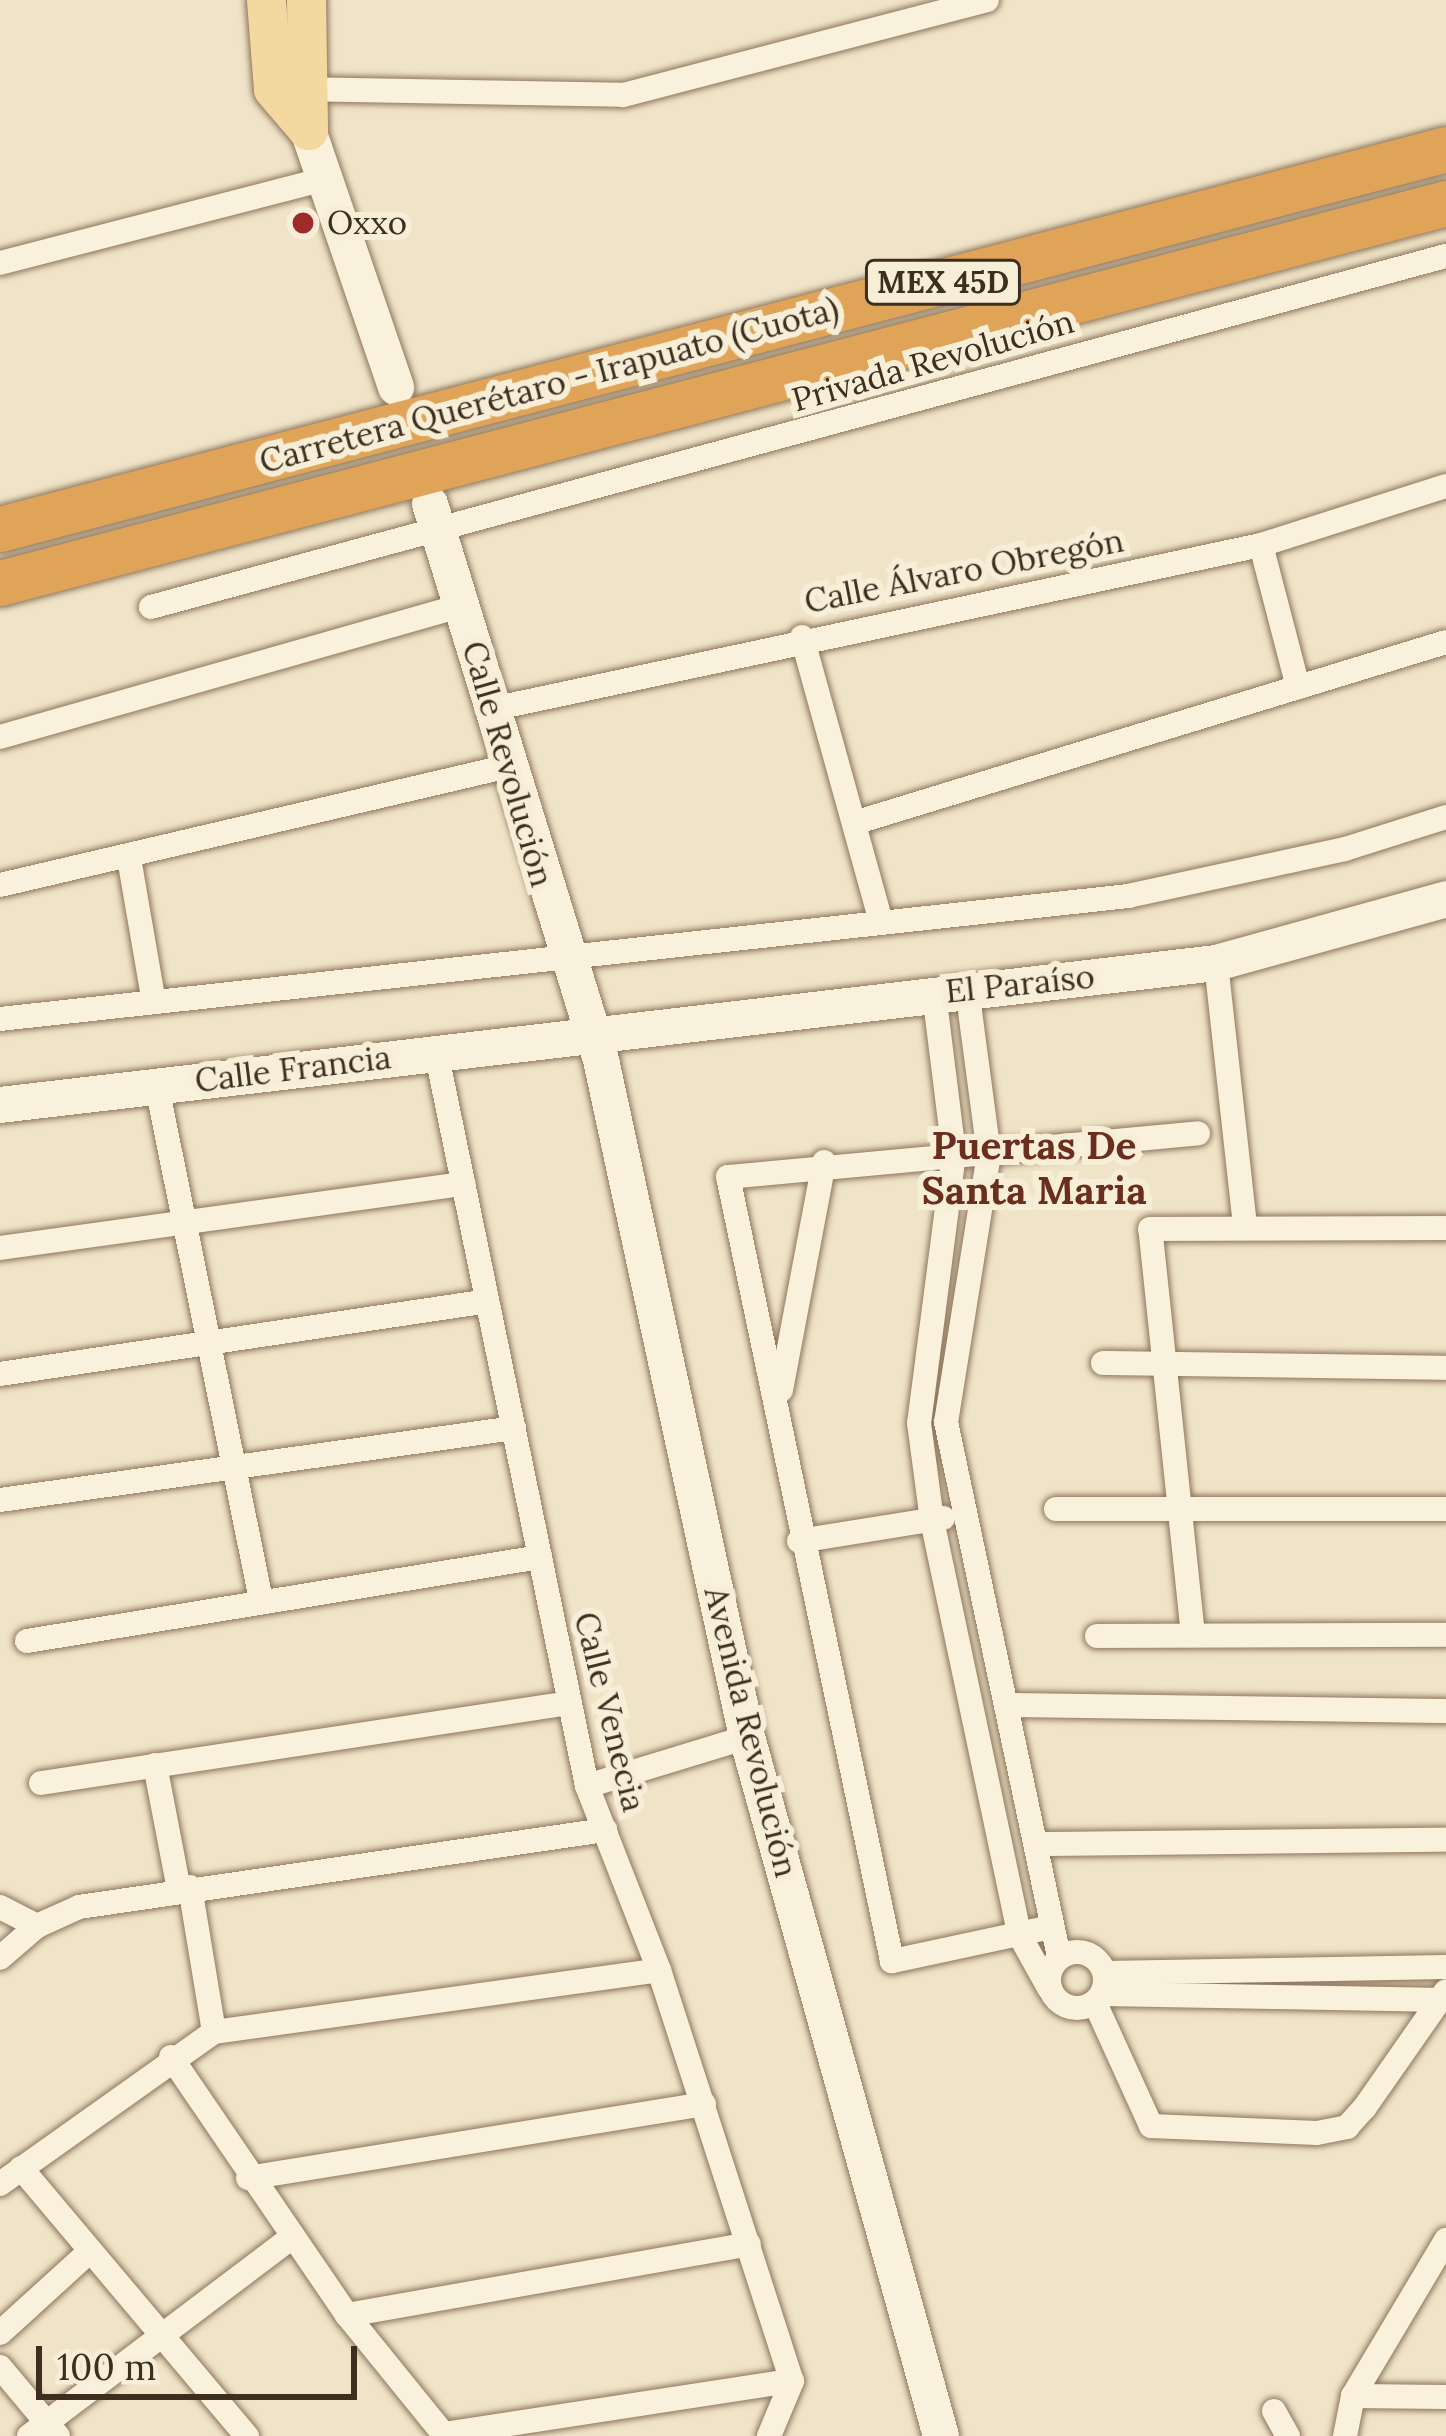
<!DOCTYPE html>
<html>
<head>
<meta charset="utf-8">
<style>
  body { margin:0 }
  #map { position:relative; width:1446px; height:2436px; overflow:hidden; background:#f0e4c8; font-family:Lora,serif }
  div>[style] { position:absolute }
  .roads { filter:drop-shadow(0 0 3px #8d765c) drop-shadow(0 0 3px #8d765c) }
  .street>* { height:24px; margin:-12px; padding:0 12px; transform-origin:12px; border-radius:12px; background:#faf1dc }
  .street>.ring { margin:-12px; padding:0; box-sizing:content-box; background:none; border:24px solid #faf1dc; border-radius:50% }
  .secondary>* { height:36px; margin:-18px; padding:0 18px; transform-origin:18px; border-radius:18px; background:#faf1dc }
  .primary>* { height:39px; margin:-19.5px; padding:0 19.5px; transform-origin:19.5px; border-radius:19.5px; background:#f3d9a0 }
  .highway>* { height:45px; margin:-22.5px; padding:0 22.5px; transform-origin:22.5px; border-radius:22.5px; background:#e0a458 }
  .dots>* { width:33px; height:33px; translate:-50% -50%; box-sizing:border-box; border:6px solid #f7eed8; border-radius:50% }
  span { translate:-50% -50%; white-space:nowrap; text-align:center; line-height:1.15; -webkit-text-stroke:12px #f7eed8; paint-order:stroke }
  .shield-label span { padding:3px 9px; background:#f7eed8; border:3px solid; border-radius:9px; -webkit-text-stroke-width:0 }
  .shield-label { font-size:30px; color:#3d2e20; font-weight:700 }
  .poi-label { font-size:33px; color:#3d2e20 }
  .left { translate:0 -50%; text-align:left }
  .street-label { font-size:33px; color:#3d2e20 }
  .quarter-label { font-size:39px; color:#6b2e1e; font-weight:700 }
  .scale { position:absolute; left:36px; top:2346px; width:321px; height:54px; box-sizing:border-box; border:6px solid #3d2e20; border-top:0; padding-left:15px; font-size:36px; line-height:42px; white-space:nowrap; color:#3d2e20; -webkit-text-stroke:9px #f7eed8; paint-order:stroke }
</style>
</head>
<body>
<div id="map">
  <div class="roads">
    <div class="street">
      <i style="left:294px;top:89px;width:329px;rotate:1deg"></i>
      <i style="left:623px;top:95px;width:376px;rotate:-14.6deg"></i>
      <i style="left:0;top:263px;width:340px;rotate:-14.5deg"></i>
      <i style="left:1261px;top:545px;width:147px;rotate:75.4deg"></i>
      <i style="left:151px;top:607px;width:1342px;rotate:-15.17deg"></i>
      <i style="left:802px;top:637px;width:296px;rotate:74.5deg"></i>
      <i style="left:492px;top:709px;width:786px;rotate:-12.04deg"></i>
      <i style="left:1261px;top:545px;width:194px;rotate:-17.7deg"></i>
      <i style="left:0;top:737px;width:480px;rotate:-15.9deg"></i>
      <i style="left:854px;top:823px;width:619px;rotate:-17deg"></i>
      <i style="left:129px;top:858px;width:146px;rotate:80.2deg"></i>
      <i style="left:0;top:885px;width:523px;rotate:-13.16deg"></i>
      <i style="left:1216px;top:963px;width:264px;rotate:83.7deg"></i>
      <i style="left:967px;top:989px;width:166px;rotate:82.4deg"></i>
      <i style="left:989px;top:1154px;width:271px;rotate:99.1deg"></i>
      <i style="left:946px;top:1422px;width:547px;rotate:78.07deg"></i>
      <i style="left:934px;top:993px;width:162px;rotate:82.9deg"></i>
      <i style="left:954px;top:1154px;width:271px;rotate:97.4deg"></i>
      <i style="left:919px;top:1423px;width:98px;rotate:82.4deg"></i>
      <i style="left:932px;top:1520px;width:425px;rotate:78.1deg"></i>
      <i style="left:1020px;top:1936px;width:60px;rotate:60.9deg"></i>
      <i style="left:0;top:1019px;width:1135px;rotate:-6.22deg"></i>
      <i style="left:1128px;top:896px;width:222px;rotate:-12.2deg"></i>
      <i style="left:1345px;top:849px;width:106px;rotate:-17.6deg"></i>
      <i style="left:436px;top:1051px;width:750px;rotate:78.39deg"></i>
      <i style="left:587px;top:1786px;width:198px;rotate:68.6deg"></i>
      <i style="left:659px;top:1970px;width:432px;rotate:72.1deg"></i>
      <i style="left:792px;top:2381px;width:60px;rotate:112.7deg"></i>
      <i style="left:157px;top:1087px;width:523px;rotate:78.54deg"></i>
      <i style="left:0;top:1248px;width:468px;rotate:-7.9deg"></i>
      <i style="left:1103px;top:1363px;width:343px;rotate:0.8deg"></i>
      <i style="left:0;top:1374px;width:492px;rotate:-8.5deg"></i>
      <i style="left:781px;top:1390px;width:232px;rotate:-79.3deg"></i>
      <i style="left:0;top:1500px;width:519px;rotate:-7.97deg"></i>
      <i style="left:1056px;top:1509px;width:390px"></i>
      <i style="left:799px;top:1541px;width:146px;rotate:-9.1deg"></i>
      <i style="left:1193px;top:1635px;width:408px;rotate:-96deg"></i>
      <i style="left:1150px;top:1229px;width:296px;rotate:-0.2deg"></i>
      <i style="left:1097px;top:1636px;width:349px;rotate:-0.2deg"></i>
      <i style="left:27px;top:1641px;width:520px;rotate:-9.3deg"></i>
      <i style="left:1007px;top:1705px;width:439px;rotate:0.8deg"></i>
      <i style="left:155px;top:1765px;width:127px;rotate:79.1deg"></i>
      <i style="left:41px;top:1783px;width:535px;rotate:-8.6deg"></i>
      <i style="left:587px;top:1786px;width:167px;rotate:-17deg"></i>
      <i style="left:1036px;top:1844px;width:410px;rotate:-0.6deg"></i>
      <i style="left:190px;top:1887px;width:147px;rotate:80.6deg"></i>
      <i style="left:0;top:1907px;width:42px;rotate:27.2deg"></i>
      <i style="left:1051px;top:1927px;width:163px;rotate:167.9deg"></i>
      <i style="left:892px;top:1961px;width:801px;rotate:-101.81deg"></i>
      <i style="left:728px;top:1177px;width:472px;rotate:-5.3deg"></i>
      <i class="ring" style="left:1049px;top:1952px;width:32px;height:32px"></i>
      <i style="left:0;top:1958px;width:49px;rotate:-40.9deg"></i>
      <i style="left:37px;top:1926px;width:46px;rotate:-24.3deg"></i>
      <i style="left:79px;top:1907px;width:532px;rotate:-8.33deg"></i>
      <i style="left:1105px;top:1973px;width:341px;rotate:-1deg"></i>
      <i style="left:1102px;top:1994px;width:344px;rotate:1deg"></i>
      <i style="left:1095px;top:2003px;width:135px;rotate:65.5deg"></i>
      <i style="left:1151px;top:2126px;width:166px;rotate:2.4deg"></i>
      <i style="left:1317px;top:2133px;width:31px;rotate:-11deg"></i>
      <i style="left:1347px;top:2127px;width:27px;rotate:-48deg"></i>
      <i style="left:1365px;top:2107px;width:141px;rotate:-55.1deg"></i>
      <i style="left:171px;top:2057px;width:312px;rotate:55.7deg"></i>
      <i style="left:347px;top:2315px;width:156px;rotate:51deg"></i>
      <i style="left:21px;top:2168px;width:351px;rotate:49.9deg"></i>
      <i style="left:248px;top:2178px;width:462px;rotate:-9.2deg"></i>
      <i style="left:0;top:2184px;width:262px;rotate:-35.4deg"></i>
      <i style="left:214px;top:2032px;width:449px;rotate:-7.9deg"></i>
      <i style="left:347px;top:2315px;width:408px;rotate:-10deg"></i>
      <i style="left:0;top:2333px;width:122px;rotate:-42.3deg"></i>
      <i style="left:0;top:2367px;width:90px;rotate:50deg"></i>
      <i style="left:1353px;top:2396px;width:93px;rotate:0.6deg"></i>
      <i style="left:1274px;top:2411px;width:29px;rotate:61deg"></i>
      <i style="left:444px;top:2434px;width:352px;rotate:-8.7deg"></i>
      <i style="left:29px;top:2436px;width:331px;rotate:-37.1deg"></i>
      <i style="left:1345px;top:2436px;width:41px;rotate:-78.7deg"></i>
      <i style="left:1353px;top:2396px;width:182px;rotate:-59.2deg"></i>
    </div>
    <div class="secondary">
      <i style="left:308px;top:130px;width:272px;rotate:71.1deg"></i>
      <i style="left:430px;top:504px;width:582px;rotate:72.9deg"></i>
      <i style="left:601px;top:1060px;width:693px;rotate:77.83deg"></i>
      <i style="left:747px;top:1737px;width:725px;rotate:74.49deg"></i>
      <i style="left:0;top:1105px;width:1224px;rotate:-6.66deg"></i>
      <i style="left:1216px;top:963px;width:239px;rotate:-15.5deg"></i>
    </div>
    <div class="primary">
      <i style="left:266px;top:0;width:89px;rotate:85.5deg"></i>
      <i style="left:273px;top:89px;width:54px;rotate:49.5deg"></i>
      <i style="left:306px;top:0;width:130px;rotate:89.1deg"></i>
    </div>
    <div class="highway">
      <i style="left:0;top:529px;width:1495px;rotate:-14.72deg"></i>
      <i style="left:0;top:583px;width:1495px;rotate:-14.72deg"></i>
    </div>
  </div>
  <div class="dots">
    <i style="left:303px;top:223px;background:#9e2a2b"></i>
  </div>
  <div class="shield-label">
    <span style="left:943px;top:282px">MEX 45D</span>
  </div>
  <div class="poi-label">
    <span class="left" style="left:327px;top:223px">Oxxo</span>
  </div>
  <div class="street-label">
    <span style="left:933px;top:361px;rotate:-16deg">Privada Revolución</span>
    <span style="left:549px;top:385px;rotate:-15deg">Carretera Querétaro - Irapuato (Cuota)</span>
    <span style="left:964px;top:571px;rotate:-11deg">Calle Álvaro Obregón</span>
    <span style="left:508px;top:764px;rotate:74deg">Calle Revolución</span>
    <span style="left:1020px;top:984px;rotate:-6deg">El Paraíso</span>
    <span style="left:293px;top:1069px;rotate:-7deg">Calle Francia</span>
    <span style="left:610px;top:1712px;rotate:76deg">Calle Venecia</span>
    <span style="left:751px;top:1732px;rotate:76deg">Avenida Revolución</span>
  </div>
  <div class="quarter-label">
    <span style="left:1034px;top:1168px">Puertas De<br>Santa Maria</span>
  </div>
  <div class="scale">100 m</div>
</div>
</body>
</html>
